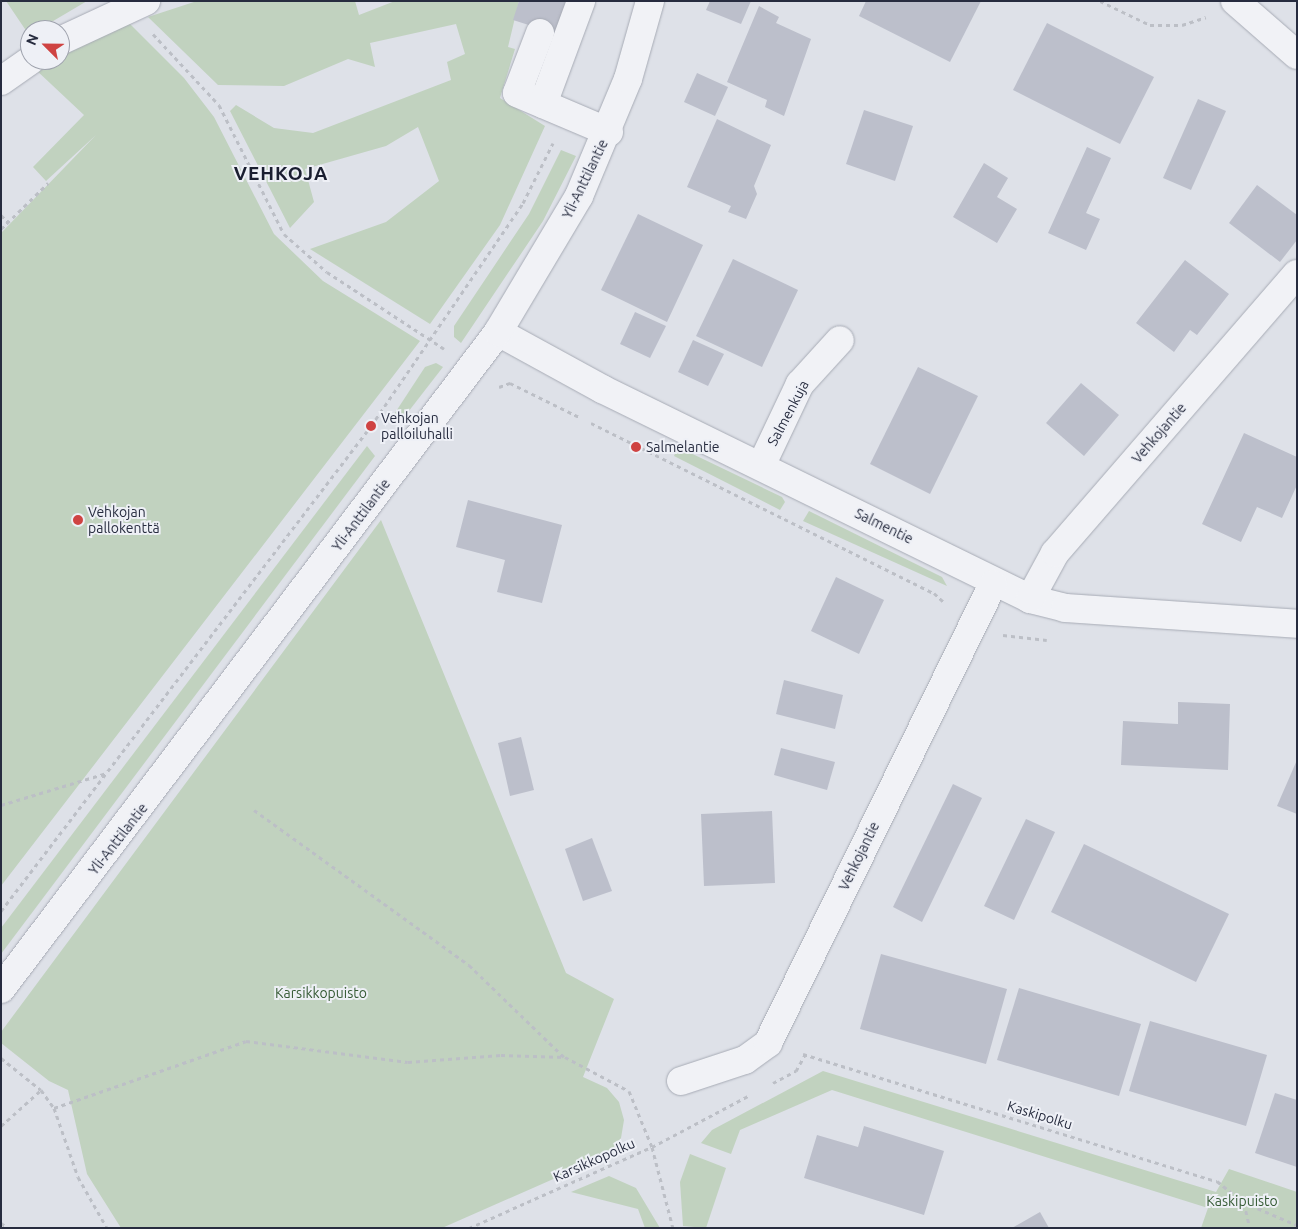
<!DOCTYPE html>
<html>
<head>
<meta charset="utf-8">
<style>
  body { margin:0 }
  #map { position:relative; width:1298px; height:1229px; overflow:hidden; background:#dee1e8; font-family:Ubuntu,sans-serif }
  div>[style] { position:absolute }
  .green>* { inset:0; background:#c1d2bf }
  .building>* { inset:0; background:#bcbfcb }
  .path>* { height:3px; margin-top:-1.5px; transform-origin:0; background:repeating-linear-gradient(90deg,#bcbfc6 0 4px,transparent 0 8px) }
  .roads { filter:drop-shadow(0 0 1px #a7abb5) drop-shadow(0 0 1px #a7abb5) }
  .minor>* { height:28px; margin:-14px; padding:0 14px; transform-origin:14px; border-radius:14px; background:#f1f2f6 }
  .dots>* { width:14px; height:14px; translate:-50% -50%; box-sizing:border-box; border:2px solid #eef0f6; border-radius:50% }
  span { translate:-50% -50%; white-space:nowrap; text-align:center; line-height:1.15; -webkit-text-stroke:4px #eef0f6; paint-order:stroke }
  .street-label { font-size:14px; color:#272c3f }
  .poi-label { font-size:14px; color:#272c3f }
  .left { translate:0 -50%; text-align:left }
  .park-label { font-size:14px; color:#365b35 }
  .district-label { font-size:19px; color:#1a1e30; font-weight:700; letter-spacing:1px }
  .frame { position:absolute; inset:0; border:2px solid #272c3f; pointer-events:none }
  .north { position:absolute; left:20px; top:20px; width:50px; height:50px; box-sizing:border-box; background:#eef0f6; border:1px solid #9ea2ad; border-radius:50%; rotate:293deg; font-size:14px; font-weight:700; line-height:20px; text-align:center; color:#272c3f }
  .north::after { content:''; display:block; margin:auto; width:18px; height:22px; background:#cf4342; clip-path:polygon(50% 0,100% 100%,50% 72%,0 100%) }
</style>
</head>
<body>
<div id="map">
  <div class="green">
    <i style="clip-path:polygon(6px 1px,87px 1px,38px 30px,30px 30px,29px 35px)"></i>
    <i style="clip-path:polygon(197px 1px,355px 1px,359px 15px,395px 1px,519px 1px,508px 47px,515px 49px,500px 98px,545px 126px,500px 225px,430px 324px,310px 249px,386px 222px,439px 181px,418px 127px,386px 146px,305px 169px,314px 202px,290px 228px,230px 111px,236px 105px,274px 128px,313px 133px,451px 80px,447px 62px,465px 54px,456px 24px,370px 43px,375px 67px,348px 59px,284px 86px,218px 85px,148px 17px)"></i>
    <i style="clip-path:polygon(129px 23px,184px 78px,214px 117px,274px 234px,323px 281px,420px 341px,1px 886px,1px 233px,96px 135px,46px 181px,33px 167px,84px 115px,35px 69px)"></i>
    <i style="clip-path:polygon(561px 150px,576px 156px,543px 221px,461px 343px,454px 337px,454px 326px,529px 214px)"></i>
    <i style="clip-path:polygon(436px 363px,443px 367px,398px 425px,391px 419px,425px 367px)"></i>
    <i style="clip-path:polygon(367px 446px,375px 456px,1px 954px,1px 928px)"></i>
    <i style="clip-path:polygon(678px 447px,782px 497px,785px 502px,780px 510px,674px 456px)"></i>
    <i style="clip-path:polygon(809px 511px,942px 577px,947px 586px,803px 521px)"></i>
    <i style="clip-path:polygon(381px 520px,566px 973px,614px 999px,583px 1077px,607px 1088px,619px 1102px,624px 1120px,621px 1138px,611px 1151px,567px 1173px,442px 1228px,121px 1228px,87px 1174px,68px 1090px,49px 1081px,1px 1043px,1px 1032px)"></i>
    <i style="clip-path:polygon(823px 1071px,1216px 1192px,1229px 1169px,1297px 1192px,1297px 1228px,1201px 1228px,1208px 1208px,832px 1090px,740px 1130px,731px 1154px,701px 1143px,712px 1130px)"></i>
    <i style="clip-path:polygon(690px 1154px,726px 1168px,706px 1228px,683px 1226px,680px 1182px)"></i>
    <i style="clip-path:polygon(609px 1176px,636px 1188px,660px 1228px,645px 1228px,638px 1209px,571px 1192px)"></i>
  </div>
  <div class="building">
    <i style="clip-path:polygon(519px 1px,568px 1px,557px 34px,513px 20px)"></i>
    <i style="clip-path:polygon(710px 1px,751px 1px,741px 24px,706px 10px)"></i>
    <i style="clip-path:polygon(866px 1px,981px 1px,950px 62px,859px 16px)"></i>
    <i style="clip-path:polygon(759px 6px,779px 17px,776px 23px,811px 39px,784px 116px,765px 107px,767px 100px,727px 82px)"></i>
    <i style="clip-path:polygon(1047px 23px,1154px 77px,1120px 144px,1013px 90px)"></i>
    <i style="clip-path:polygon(697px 73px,728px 87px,715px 116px,684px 102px)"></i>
    <i style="clip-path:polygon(1198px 99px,1226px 111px,1191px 190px,1163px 178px)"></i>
    <i style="clip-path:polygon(864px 110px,913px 126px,895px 181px,846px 164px)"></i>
    <i style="clip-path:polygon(717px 119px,771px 145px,754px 186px,757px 194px,746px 219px,728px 212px,731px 206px,687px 187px)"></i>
    <i style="clip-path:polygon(1087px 147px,1111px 158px,1086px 213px,1100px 219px,1086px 250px,1048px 233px)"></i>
    <i style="clip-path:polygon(984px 163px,1008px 178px,997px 197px,1017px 209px,997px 243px,953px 217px)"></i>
    <i style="clip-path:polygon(1257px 185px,1297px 215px,1297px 240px,1280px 262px,1229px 223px)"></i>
    <i style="clip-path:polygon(638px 214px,703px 245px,667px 322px,601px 290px)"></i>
    <i style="clip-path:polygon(733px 259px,798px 290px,762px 367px,696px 336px)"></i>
    <i style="clip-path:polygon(1185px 260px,1229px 294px,1197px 335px,1190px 330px,1174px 352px,1136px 323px)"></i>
    <i style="clip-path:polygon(635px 312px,666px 326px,650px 358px,620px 344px)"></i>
    <i style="clip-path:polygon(693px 340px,724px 354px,708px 386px,678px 372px)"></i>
    <i style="clip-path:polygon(918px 367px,978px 396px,930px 494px,870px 464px)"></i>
    <i style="clip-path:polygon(1081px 383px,1119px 415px,1084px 456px,1046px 423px)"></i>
    <i style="clip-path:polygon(1244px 433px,1297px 457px,1297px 485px,1282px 518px,1257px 507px,1241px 542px,1202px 524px)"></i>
    <i style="clip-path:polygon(468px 500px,562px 525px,542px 603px,497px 592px,505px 560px,456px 547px)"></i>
    <i style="clip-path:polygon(836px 577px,884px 600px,859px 654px,811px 631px)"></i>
    <i style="clip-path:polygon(784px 680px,843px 695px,835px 729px,776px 714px)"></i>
    <i style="clip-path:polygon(1178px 702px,1230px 704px,1228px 770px,1121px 765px,1123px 721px,1178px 724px)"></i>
    <i style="clip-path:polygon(521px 737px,534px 790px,510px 796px,498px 743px)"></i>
    <i style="clip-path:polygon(781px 748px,835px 762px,827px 790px,774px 775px)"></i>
    <i style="clip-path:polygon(1297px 760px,1297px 814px,1277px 806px)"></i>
    <i style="clip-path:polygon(953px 784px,982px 798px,922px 922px,893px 907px)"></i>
    <i style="clip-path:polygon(772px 811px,775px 883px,704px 886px,701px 814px)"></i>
    <i style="clip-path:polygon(1026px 819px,1055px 832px,1014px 920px,984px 906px)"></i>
    <i style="clip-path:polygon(592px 838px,612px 891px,583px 901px,565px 849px)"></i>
    <i style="clip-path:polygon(1084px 844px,1229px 914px,1196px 982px,1051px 912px)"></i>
    <i style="clip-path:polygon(881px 954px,1007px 989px,986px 1064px,860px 1029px)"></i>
    <i style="clip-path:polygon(1019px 988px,1141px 1024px,1119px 1096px,997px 1060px)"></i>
    <i style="clip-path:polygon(1150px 1021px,1267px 1055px,1246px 1126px,1129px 1091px)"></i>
    <i style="clip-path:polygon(1275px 1093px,1297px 1100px,1297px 1167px,1255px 1153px)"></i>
    <i style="clip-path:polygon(864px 1126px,944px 1151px,924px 1215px,804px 1178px,817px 1135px,858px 1147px)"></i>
    <i style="clip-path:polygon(1040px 1212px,1049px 1228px,1012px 1228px)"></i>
  </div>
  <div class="path">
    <i style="left:1100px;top:1px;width:55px;rotate:25.6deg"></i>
    <i style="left:1150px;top:25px;width:32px"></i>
    <i style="left:1182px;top:25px;width:25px;rotate:-18deg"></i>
    <i style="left:153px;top:34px;width:97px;rotate:47.1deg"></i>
    <i style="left:219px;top:105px;width:144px;rotate:63.3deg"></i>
    <i style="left:284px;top:234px;width:57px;rotate:41.5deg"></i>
    <i style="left:327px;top:272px;width:140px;rotate:33.3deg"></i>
    <i style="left:1px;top:215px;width:10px;rotate:45deg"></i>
    <i style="left:1px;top:229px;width:66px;rotate:-44.4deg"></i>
    <i style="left:499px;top:387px;width:12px;rotate:-20deg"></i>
    <i style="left:510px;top:383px;width:79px;rotate:26.2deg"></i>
    <i style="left:591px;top:423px;width:383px;rotate:26.4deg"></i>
    <i style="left:934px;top:593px;width:16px;rotate:43deg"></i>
    <i style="left:1003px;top:635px;width:44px;rotate:6.5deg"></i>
    <i style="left:1px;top:805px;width:108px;rotate:-16.8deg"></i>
    <i style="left:254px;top:810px;width:265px;rotate:35.8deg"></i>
    <i style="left:469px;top:965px;width:132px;rotate:44.1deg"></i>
    <i style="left:1px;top:911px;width:610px;rotate:-52.66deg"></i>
    <i style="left:371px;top:426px;width:270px;rotate:-55.7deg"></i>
    <i style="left:523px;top:203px;width:67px;rotate:-63.4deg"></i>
    <i style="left:803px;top:1054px;width:433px;rotate:17.1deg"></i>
    <i style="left:1217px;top:1181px;width:33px;rotate:39deg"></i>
    <i style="left:1243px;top:1202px;width:59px;rotate:23.1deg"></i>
    <i style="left:1px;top:1058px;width:51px;rotate:38.7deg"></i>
    <i style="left:41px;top:1090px;width:22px;rotate:54deg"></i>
    <i style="left:54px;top:1108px;width:73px;rotate:70.8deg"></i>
    <i style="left:78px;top:1177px;width:59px;rotate:60.4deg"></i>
    <i style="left:773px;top:1083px;width:26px;rotate:-28deg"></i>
    <i style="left:796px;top:1071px;width:18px;rotate:-61deg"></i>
    <i style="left:54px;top:1108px;width:203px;rotate:-19.2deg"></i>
    <i style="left:246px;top:1041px;width:163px;rotate:7.4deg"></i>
    <i style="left:408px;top:1062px;width:93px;rotate:-4.3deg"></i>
    <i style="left:501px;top:1055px;width:64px;rotate:1.8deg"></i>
    <i style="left:565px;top:1057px;width:72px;rotate:28deg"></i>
    <i style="left:629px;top:1091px;width:61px;rotate:67.7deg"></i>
    <i style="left:652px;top:1147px;width:109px;rotate:-28deg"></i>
    <i style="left:1px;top:1126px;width:54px;rotate:-42deg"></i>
    <i style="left:1244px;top:1203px;width:26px;rotate:77deg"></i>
    <i style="left:1px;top:1223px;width:9px;rotate:36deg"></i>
    <i style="left:469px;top:1228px;width:200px;rotate:-23.9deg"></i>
    <i style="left:652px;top:1147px;width:84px;rotate:75.5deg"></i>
  </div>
  <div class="roads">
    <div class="minor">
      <i style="left:1235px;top:1px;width:82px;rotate:41.1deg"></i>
      <i style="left:540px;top:33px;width:64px;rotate:111deg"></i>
      <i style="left:517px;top:93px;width:100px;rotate:23deg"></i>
      <i style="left:60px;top:41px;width:95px;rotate:-24.9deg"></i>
      <i style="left:1px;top:81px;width:37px;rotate:-35deg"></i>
      <i style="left:543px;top:104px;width:110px;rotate:-69.7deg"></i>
      <i style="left:498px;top:332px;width:119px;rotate:28.7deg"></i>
      <i style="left:602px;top:389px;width:477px;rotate:26.1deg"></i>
      <i style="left:1030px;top:599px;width:36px;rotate:14deg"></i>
      <i style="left:1065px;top:608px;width:233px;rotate:3.9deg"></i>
      <i style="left:761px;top:466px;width:91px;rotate:-64.6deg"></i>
      <i style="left:800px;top:384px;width:59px;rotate:-47.7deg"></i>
      <i style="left:1030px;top:599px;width:52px;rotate:-61.5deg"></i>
      <i style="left:1055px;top:553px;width:369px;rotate:-49.1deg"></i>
      <i style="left:1px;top:989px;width:824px;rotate:-52.89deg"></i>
      <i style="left:498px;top:332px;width:158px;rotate:-59.2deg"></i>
      <i style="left:579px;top:196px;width:127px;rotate:-67.3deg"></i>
      <i style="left:628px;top:79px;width:81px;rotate:-74.2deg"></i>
      <i style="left:681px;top:1081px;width:67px;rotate:-18.2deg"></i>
      <i style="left:745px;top:1060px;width:29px;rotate:-36deg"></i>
      <i style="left:768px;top:1043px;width:511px;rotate:-63.89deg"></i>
    </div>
  </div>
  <div class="dots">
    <i style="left:371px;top:426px;background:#cf4342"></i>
    <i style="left:636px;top:447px;background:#cf4342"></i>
    <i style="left:78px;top:520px;background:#cf4342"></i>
  </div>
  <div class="street-label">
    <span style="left:585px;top:179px;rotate:-64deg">Yli-Anttilantie</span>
    <span style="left:788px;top:413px;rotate:-62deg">Salmenkuja</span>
    <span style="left:1159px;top:433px;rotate:-49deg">Vehkojantie</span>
    <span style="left:361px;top:515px;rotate:-53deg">Yli-Anttilantie</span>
    <span style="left:884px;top:526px;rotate:26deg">Salmentie</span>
    <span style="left:118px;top:839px;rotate:-52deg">Yli-Anttilantie</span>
    <span style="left:859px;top:856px;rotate:-64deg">Vehkojantie</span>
    <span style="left:1040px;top:1115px;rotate:17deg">Kaskipolku</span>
    <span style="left:594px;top:1160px;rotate:-24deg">Karsikkopolku</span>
  </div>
  <div class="poi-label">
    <span class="left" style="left:381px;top:426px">Vehkojan<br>palloiluhalli</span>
    <span class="left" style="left:646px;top:447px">Salmelantie</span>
    <span class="left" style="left:88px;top:520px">Vehkojan<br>pallokenttä</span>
  </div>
  <div class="park-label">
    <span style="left:321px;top:993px">Karsikkopuisto</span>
    <span style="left:1242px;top:1201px">Kaskipuisto</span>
  </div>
  <div class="district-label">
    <span style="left:281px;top:174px">VEHKOJA</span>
  </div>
  <div class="frame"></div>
  <div class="north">N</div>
</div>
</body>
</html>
